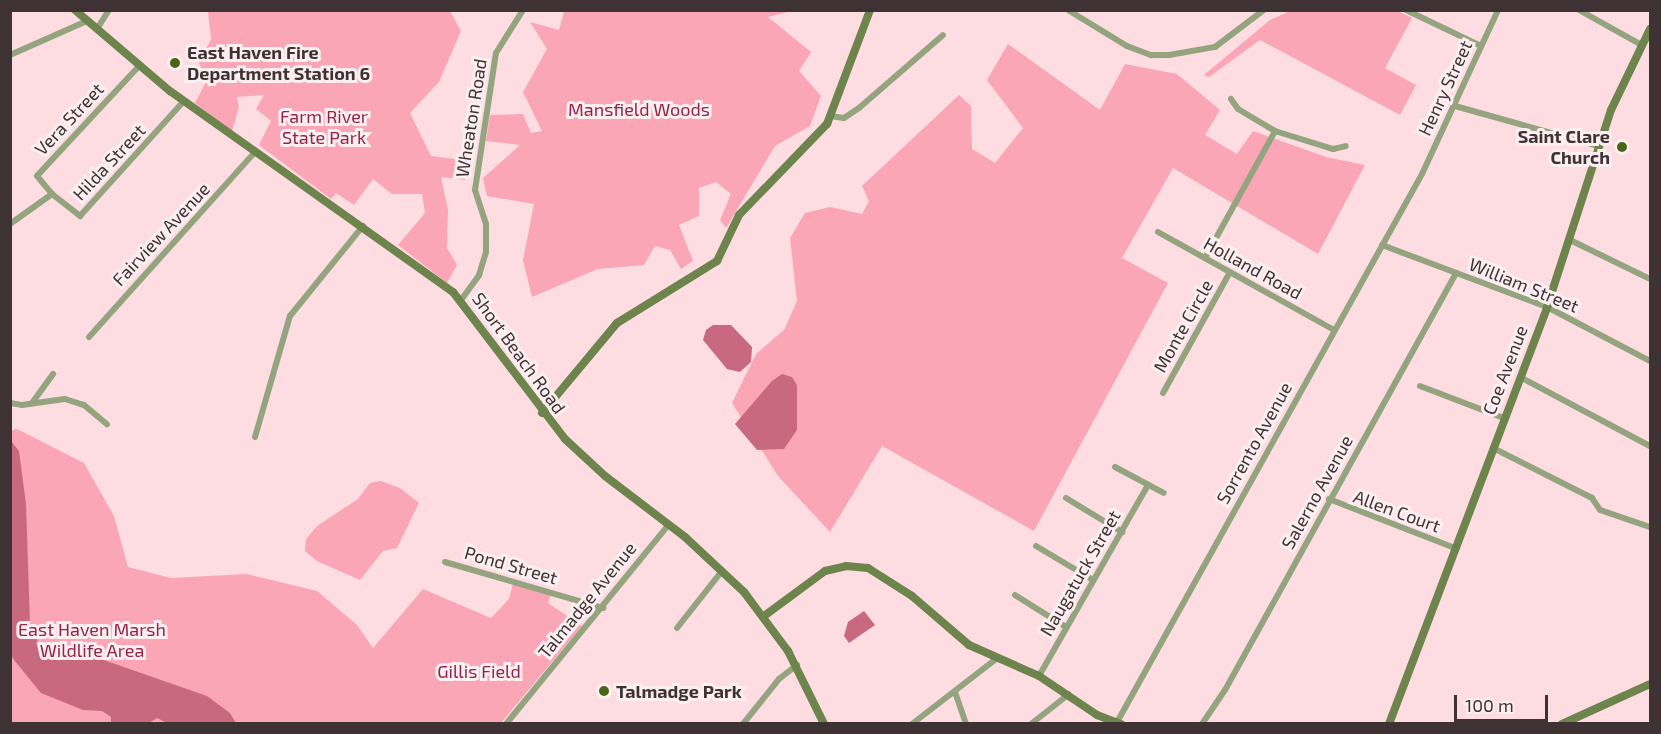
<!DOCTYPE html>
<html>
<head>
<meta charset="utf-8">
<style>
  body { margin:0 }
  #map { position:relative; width:1661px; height:734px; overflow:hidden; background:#fddce2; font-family:"Exo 2",sans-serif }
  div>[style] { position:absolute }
  .green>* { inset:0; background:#faa6b7 }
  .water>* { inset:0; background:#c9697f }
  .street>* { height:6px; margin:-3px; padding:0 3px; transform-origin:3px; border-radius:3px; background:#94a47f }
  .secondary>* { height:8px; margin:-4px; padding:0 4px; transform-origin:4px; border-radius:4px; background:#6d844c }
  .dots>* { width:16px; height:16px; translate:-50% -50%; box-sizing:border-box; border:3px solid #fceff1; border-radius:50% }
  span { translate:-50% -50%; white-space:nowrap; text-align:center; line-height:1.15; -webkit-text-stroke:6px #fceff1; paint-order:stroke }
  .poi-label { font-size:18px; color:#3e3234; font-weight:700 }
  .left { translate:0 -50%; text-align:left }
  .right { translate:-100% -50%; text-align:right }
  .street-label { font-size:18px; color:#3e3234 }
  .park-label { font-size:18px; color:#962248 }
  .frame { position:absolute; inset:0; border:12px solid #3e3234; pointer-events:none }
  .scale { position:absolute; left:1454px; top:695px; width:94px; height:27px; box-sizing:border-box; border:3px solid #3e3234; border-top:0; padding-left:8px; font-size:18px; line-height:21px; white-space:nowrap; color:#3e3234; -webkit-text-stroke:4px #fceff1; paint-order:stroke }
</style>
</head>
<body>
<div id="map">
  <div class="green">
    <i style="clip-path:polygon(208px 11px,450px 11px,461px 31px,439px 82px,410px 113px,431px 156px,463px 160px,465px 180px,441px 177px,448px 210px,447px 248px,457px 265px,447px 283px,398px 245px,425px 213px,422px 194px,392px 194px,373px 179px,354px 205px,336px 193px,331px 199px,259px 145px,271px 121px,256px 109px,264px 95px,237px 97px,239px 107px,232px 132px,195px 103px,207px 80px,199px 63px,211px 39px)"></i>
    <i style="clip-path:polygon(564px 11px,792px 11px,768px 17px,811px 52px,799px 71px,821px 96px,810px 126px,775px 146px,726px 228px,720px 220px,731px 194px,716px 182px,699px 188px,699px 216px,679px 225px,693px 261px,681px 269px,670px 250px,655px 246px,644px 265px,598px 269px,532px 297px,523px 260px,534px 204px,487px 196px,483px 178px,520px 145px,486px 141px,490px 115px,523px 114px,531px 133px,542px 131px,523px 92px,547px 49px,530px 22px,559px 30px)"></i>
    <i style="clip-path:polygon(1290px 11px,1398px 11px,1412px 18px,1385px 68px,1416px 85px,1400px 115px,1260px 40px,1209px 77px,1204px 75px,1270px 20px)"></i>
    <i style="clip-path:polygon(1008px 44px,1100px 110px,1125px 64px,1177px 74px,1220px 110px,1205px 135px,1237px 154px,1253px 131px,1326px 157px,1365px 165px,1318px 254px,1173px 168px,1122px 258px,1168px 283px,1034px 531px,882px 446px,830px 532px,778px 476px,732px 403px,756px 354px,784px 330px,797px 301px,790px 238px,805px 213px,830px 207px,862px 214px,869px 201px,862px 186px,959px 95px,971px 106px,972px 149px,995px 163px,1023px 128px,987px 80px)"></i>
    <i style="clip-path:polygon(17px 429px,84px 463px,114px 516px,128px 567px,171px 578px,247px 574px,317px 591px,357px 625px,373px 648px,423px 589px,491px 618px,509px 599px,513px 583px,551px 595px,548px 603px,582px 626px,501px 723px,11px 723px,10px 431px)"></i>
    <i style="clip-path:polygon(381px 481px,400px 488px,419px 503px,397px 548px,383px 551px,360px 580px,317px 561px,305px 551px,306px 539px,317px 526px,358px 499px,370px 483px)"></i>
  </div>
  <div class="water">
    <i style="clip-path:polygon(713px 325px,731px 325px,752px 347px,751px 362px,740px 372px,727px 369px,703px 340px,706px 330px)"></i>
    <i style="clip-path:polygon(782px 374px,792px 377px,797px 385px,797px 430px,784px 449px,757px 450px,735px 424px,772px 381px)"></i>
    <i style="clip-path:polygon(11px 441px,19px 451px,26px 504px,30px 622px,38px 642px,56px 653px,98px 658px,207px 696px,230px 713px,236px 723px,167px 723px,157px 718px,149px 723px,111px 723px,111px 717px,102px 711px,83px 710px,41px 693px,14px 660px,10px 654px)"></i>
    <i style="clip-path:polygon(864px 611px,875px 625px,849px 643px,844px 636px,848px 622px)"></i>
  </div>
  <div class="street">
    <i style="left:1068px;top:10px;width:69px;rotate:31.4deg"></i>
    <i style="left:1127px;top:46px;width:26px;rotate:21deg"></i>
    <i style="left:1151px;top:55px;width:18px"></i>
    <i style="left:1169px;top:55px;width:47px;rotate:-9.9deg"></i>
    <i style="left:1215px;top:47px;width:61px;rotate:-37.1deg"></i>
    <i style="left:1406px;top:10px;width:83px;rotate:25.6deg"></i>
    <i style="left:1579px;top:10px;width:72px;rotate:29.1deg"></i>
    <i style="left:97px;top:29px;width:22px;rotate:-58deg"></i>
    <i style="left:10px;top:55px;width:84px;rotate:-23.8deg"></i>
    <i style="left:140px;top:65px;width:151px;rotate:132.9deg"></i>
    <i style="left:37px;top:176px;width:23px;rotate:50deg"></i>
    <i style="left:52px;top:194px;width:36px;rotate:38deg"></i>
    <i style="left:80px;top:216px;width:155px;rotate:-47.9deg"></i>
    <i style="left:1231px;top:99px;width:12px;rotate:55deg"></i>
    <i style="left:1238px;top:109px;width:43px;rotate:30.7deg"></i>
    <i style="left:1275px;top:131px;width:61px;rotate:17.2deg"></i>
    <i style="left:1333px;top:149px;width:13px;rotate:-13deg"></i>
    <i style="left:1455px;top:106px;width:148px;rotate:15.6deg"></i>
    <i style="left:831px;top:116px;width:13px;rotate:9deg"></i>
    <i style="left:844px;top:118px;width:18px;rotate:-34deg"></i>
    <i style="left:859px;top:108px;width:111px;rotate:-41deg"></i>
    <i style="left:10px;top:224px;width:52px;rotate:-35.5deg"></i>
    <i style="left:1158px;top:232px;width:201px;rotate:29.1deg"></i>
    <i style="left:1568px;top:239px;width:91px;rotate:26deg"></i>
    <i style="left:1382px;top:245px;width:176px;rotate:20.6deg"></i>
    <i style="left:1547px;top:307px;width:116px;rotate:27.7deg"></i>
    <i style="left:1205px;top:258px;width:145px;rotate:-61.1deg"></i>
    <i style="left:461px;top:300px;width:31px;rotate:-54deg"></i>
    <i style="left:479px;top:275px;width:24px;rotate:-73deg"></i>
    <i style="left:486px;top:252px;width:28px;rotate:-90deg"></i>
    <i style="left:486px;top:224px;width:36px;rotate:-108deg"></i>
    <i style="left:475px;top:190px;width:139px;rotate:-81.3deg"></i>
    <i style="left:496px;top:53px;width:51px;rotate:-57.9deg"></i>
    <i style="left:89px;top:337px;width:250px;rotate:-48.1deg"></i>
    <i style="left:1520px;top:377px;width:147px;rotate:28deg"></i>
    <i style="left:1420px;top:386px;width:90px;rotate:20.9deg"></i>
    <i style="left:1163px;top:393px;width:138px;rotate:-61deg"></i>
    <i style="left:10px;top:403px;width:12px;rotate:9deg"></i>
    <i style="left:22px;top:405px;width:43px;rotate:-7.9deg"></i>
    <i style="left:65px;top:399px;width:20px;rotate:18deg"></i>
    <i style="left:84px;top:405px;width:30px;rotate:40deg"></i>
    <i style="left:32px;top:403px;width:36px;rotate:-54deg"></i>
    <i style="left:255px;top:437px;width:126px;rotate:-73.9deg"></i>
    <i style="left:290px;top:316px;width:116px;rotate:-51deg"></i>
    <i style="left:1493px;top:448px;width:111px;rotate:26.8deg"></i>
    <i style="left:1592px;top:498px;width:14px;rotate:56deg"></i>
    <i style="left:1600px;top:510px;width:53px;rotate:18.8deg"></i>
    <i style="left:1115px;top:467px;width:55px;rotate:28deg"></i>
    <i style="left:1066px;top:498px;width:66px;rotate:31.3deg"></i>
    <i style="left:1329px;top:499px;width:135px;rotate:21.3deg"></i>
    <i style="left:1036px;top:546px;width:66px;rotate:30.8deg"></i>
    <i style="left:445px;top:562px;width:165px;rotate:16.2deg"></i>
    <i style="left:1015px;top:595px;width:60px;rotate:32.1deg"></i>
    <i style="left:677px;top:628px;width:73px;rotate:-51.7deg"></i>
    <i style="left:1039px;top:676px;width:220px;rotate:-60.3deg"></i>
    <i style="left:955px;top:692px;width:34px;rotate:71deg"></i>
    <i style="left:506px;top:724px;width:258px;rotate:-50.8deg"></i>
    <i style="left:743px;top:724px;width:58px;rotate:-51.3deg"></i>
    <i style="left:779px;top:679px;width:23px;rotate:-38deg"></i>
    <i style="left:912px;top:724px;width:106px;rotate:-37.7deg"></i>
    <i style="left:1031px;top:724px;width:48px;rotate:-38.3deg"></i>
    <i style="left:1116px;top:724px;width:629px;rotate:-60.91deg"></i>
    <i style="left:1422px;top:174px;width:181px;rotate:-65.1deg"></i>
    <i style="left:1202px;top:724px;width:41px;rotate:-55.9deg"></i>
    <i style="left:1225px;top:690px;width:477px;rotate:-61deg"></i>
  </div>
  <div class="secondary">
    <i style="left:75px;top:10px;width:125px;rotate:40.5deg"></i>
    <i style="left:170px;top:91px;width:347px;rotate:35.4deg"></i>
    <i style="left:453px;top:292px;width:185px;rotate:52.7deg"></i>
    <i style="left:565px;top:439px;width:54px;rotate:42.8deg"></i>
    <i style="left:605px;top:476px;width:101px;rotate:37.3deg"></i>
    <i style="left:685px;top:537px;width:81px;rotate:43deg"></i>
    <i style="left:744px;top:592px;width:74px;rotate:53.3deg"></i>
    <i style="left:788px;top:651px;width:81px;rotate:63.7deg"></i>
    <i style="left:542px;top:413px;width:117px;rotate:-50.2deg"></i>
    <i style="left:617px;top:323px;width:118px;rotate:-31.8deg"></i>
    <i style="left:717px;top:261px;width:51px;rotate:-64.4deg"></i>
    <i style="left:739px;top:215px;width:127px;rotate:-46deg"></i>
    <i style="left:827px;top:124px;width:122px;rotate:-69.3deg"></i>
    <i style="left:764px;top:616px;width:76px;rotate:-36.4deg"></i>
    <i style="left:825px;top:571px;width:22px;rotate:-13deg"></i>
    <i style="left:846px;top:566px;width:22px;rotate:5deg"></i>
    <i style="left:868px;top:568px;width:52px;rotate:32.5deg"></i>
    <i style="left:912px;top:596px;width:75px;rotate:40.7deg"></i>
    <i style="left:969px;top:645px;width:77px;rotate:23.9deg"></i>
    <i style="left:1039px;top:676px;width:70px;rotate:33.9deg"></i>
    <i style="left:1097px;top:715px;width:26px;rotate:21deg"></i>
    <i style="left:1389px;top:724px;width:446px;rotate:-69.2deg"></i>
    <i style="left:1547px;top:307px;width:207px;rotate:-72deg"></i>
    <i style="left:1611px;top:110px;width:90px;rotate:-64.3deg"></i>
    <i style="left:1562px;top:724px;width:97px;rotate:-24.4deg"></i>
  </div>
  <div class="dots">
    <i style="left:175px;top:63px;background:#4a6516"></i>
    <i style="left:1622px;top:147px;background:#4a6516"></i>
    <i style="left:604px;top:691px;background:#4a6516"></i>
  </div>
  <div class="poi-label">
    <span class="left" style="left:187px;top:63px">East Haven Fire<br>Department Station 6</span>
    <span class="right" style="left:1610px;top:147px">Saint Clare<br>Church</span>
    <span class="left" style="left:616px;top:691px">Talmadge Park</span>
  </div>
  <div class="street-label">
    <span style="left:1445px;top:88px;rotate:-65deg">Henry Street</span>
    <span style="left:471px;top:118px;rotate:-81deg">Wheaton Road</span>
    <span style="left:69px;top:119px;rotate:-47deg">Vera Street</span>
    <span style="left:109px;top:162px;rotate:-47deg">Hilda Street</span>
    <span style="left:161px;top:234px;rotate:-47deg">Fairview Avenue</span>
    <span style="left:1253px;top:268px;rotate:29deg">Holland Road</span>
    <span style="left:1524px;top:285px;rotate:22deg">William Street</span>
    <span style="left:1183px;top:326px;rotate:-61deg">Monte Circle</span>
    <span style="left:519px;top:353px;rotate:54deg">Short Beach Road</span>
    <span style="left:1505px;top:370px;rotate:-69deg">Coe Avenue</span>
    <span style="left:1254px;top:443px;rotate:-61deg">Sorrento Avenue</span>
    <span style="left:1317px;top:492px;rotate:-61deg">Salerno Avenue</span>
    <span style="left:1397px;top:511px;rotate:20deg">Allen Court</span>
    <span style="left:511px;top:565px;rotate:16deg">Pond Street</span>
    <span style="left:1080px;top:573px;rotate:-60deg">Naugatuck Street</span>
    <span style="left:587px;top:600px;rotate:-51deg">Talmadge Avenue</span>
  </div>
  <div class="park-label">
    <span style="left:639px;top:109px">Mansfield Woods</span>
    <span style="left:324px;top:127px">Farm River<br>State Park</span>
    <span style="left:92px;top:640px">East Haven Marsh<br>Wildlife Area</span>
    <span style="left:479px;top:671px">Gillis Field</span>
  </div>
  <div class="frame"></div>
  <div class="scale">100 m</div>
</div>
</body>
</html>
